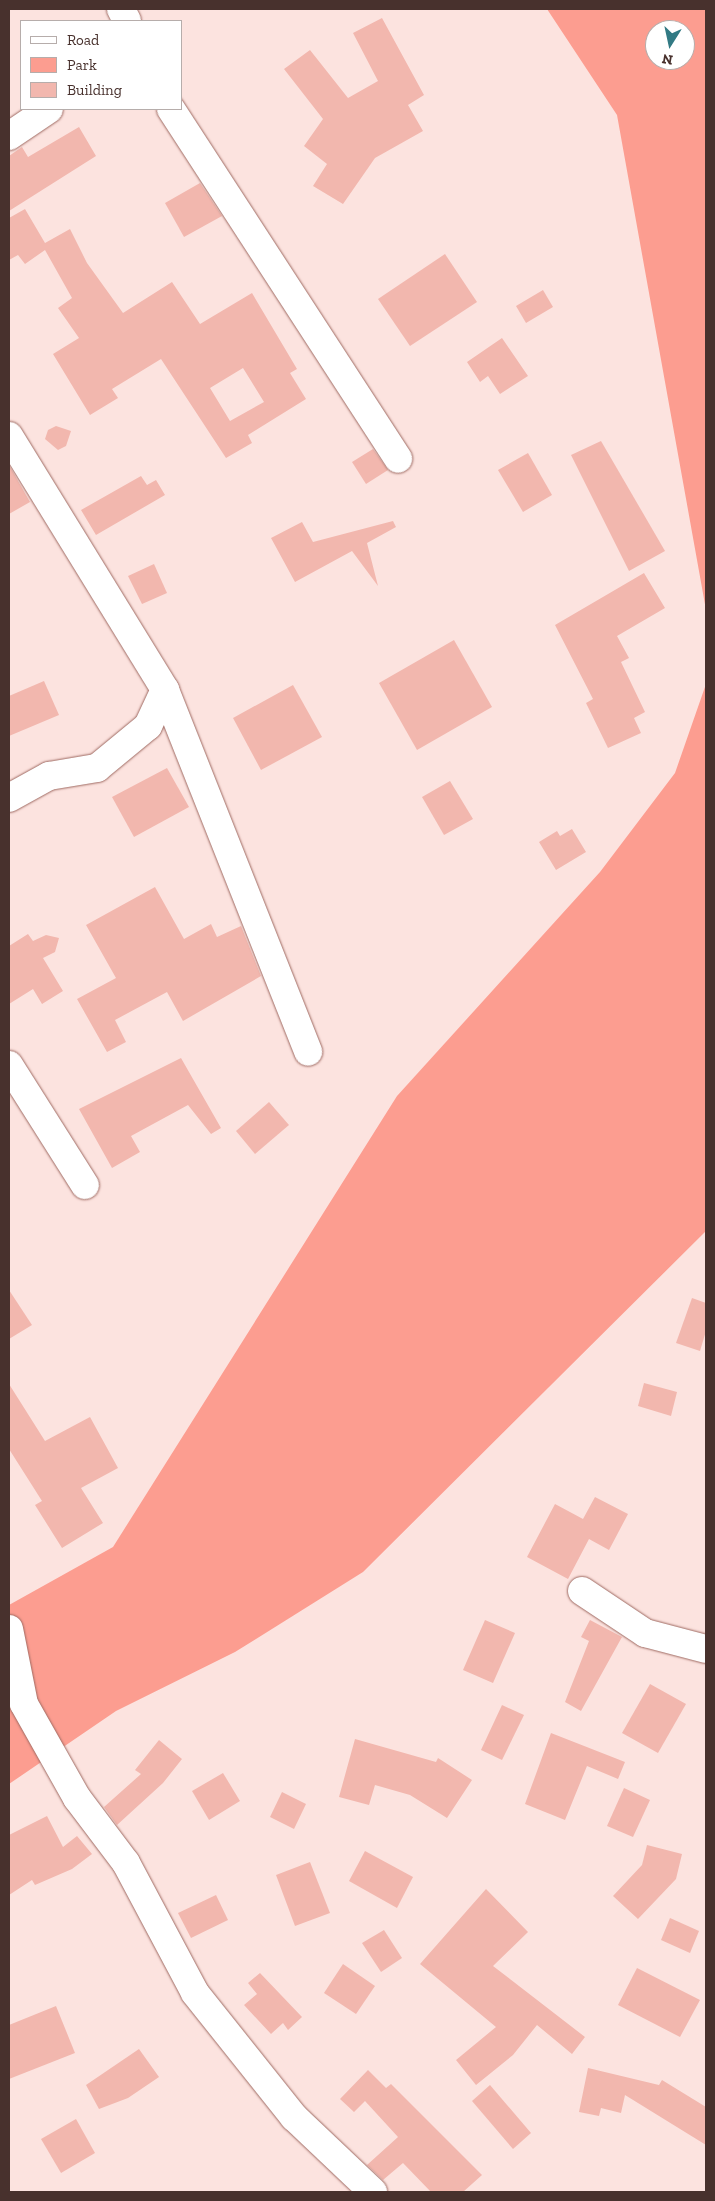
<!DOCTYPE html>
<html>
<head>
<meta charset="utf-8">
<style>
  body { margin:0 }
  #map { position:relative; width:715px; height:2201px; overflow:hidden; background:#fce3df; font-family:"Zilla Slab",serif }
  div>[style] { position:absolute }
  .green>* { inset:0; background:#fc9d90 }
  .building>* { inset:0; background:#f2b7ae }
  .roads { filter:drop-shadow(0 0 1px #9f6a62) drop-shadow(0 0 1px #9f6a62) }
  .minor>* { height:28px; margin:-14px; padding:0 14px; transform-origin:14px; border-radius:14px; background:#fff }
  span { translate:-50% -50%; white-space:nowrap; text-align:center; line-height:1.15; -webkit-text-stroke:4.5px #fff; paint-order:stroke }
  .frame { position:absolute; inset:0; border:10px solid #48312d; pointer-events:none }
  .legend { position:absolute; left:20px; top:20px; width:162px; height:90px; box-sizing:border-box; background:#fff; border:1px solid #b6adab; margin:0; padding:6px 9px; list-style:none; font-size:15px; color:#48312d }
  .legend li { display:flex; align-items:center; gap:10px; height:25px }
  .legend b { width:25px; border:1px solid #b6adab }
  .north { position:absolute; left:645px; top:20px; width:50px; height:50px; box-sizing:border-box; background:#fff; border:1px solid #b6adab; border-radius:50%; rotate:190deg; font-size:14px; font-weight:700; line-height:20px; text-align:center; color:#48312d }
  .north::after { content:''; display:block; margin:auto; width:18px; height:22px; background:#327a84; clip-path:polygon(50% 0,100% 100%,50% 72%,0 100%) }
</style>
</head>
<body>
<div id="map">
  <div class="green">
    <i style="clip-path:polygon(evenodd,547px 9px,706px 9px,706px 610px,617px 115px,547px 9px,655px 30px,685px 30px,685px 60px,655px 60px,655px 30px)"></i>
    <i style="clip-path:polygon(706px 684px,706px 1231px,363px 1572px,235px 1652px,116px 1711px,9px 1784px,9px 1605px,113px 1547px,397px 1096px,600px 872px,675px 773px)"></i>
  </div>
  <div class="building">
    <i style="clip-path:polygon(382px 18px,424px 95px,408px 105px,423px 131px,375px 158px,343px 204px,313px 186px,327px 164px,304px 146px,323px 119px,284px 69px,310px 50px,348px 98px,378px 81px,353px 33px)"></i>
    <i style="clip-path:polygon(79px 127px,96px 156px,9px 211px,9px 156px,22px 147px,28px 157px)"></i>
    <i style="clip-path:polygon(200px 183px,222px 216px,184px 237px,165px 203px)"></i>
    <i style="clip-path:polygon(evenodd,25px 209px,45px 243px,70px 229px,87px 263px,123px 313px,172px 282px,200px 324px,252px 293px,297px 369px,290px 373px,306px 399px,248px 435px,252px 443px,226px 458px,161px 359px,112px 389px,118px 398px,90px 415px,53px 354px,79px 338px,58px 308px,72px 298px,45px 250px,25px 264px,18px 255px,9px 260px,9px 218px,25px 209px,243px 368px,264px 402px,230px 421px,210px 388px,243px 368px)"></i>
    <i style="clip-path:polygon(445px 254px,477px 302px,410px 346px,378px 299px)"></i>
    <i style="clip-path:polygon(543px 290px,553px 307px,526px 323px,516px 306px)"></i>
    <i style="clip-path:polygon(502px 338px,528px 376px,500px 394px,488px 376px,480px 382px,467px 362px)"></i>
    <i style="clip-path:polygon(56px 426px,71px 431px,66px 446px,58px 450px,45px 439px,48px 430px)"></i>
    <i style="clip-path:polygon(601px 441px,665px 551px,629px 571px,571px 455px)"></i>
    <i style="clip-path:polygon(373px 449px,388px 470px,366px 484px,352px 462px)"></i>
    <i style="clip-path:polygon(528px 453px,552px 495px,523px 512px,498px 470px)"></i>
    <i style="clip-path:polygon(9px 465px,30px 502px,9px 514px)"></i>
    <i style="clip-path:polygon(141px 476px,147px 485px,156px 480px,165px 495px,96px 535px,81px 510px)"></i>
    <i style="clip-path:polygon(393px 521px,396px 527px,367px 543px,378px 586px,352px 551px,295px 582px,271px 538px,302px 522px,313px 542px)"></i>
    <i style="clip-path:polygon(154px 564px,167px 593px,142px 604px,128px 576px)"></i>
    <i style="clip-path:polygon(644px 573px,665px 608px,617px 636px,629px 658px,621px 662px,645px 712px,634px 718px,641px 733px,608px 748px,586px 703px,593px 699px,555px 625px)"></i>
    <i style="clip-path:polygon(454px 640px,492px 707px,417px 750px,379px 683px)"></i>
    <i style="clip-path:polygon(44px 681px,59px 715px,9px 736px,9px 696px)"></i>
    <i style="clip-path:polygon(293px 685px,322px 737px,261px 770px,233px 718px)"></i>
    <i style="clip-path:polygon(167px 768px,189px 807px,134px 837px,112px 797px)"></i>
    <i style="clip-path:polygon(450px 781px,473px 819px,444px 835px,422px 797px)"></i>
    <i style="clip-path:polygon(572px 829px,586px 852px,556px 870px,539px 842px,557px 831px,560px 836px)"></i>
    <i style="clip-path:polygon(155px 887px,184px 939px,211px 924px,217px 937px,241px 926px,261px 976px,183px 1021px,167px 992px,115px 1020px,126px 1042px,107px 1052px,77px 999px,116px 978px,86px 925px)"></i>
    <i style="clip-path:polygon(28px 934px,33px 941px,46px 935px,59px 938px,55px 952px,43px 958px,63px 991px,42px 1004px,33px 989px,9px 1004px,9px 946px)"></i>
    <i style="clip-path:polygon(181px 1058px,221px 1128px,211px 1134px,188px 1105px,131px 1136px,140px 1152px,112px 1168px,79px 1109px)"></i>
    <i style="clip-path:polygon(269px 1102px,289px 1125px,255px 1154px,236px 1131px)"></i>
    <i style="clip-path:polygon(9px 1290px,32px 1325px,9px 1339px)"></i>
    <i style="clip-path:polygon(692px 1298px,706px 1303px,706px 1331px,700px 1351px,676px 1343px)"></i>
    <i style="clip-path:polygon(644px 1383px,677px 1392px,671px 1416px,638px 1406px)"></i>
    <i style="clip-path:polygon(9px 1384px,45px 1441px,90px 1417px,118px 1468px,81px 1488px,103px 1523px,62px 1548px,35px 1505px,42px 1501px,9px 1449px)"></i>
    <i style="clip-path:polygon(595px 1497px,628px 1514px,609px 1550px,589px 1539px,568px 1579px,527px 1557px,555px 1504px,583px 1519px)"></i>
    <i style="clip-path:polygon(485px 1620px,515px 1633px,493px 1683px,463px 1670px)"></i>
    <i style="clip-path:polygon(590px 1620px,622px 1637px,581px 1711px,565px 1702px,589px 1641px,581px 1637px)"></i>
    <i style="clip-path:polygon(650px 1684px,686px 1704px,658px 1753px,622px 1733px)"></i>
    <i style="clip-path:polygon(502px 1705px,524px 1715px,502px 1760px,481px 1750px)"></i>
    <i style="clip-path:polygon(551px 1733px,625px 1762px,618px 1779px,587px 1766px,565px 1820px,525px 1804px)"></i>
    <i style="clip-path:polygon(355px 1739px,436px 1762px,438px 1758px,472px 1780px,447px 1818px,410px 1795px,375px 1785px,369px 1805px,339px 1797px)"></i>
    <i style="clip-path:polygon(159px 1740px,182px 1759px,163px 1783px,117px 1825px,104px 1807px,141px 1774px,135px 1770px)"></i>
    <i style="clip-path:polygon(223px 1773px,240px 1801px,209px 1820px,192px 1791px)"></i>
    <i style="clip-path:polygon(624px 1788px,650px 1800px,633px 1837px,607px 1826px)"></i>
    <i style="clip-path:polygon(282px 1792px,306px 1804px,294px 1829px,270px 1817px)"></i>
    <i style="clip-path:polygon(47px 1816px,63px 1847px,77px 1836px,92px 1854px,72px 1869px,35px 1885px,32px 1880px,9px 1895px,9px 1835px)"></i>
    <i style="clip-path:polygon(647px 1845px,682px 1854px,676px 1879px,638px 1919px,613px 1896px,642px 1865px)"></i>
    <i style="clip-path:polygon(365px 1851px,413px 1877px,397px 1908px,349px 1881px)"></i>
    <i style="clip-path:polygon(310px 1862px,330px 1913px,295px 1926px,276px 1875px)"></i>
    <i style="clip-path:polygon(486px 1889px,528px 1932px,493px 1966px,585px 2037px,572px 2054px,537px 2025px,513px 2055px,476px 2085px,456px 2060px,496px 2027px,420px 1964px)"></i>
    <i style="clip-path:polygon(216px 1895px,228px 1920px,191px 1938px,178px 1913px)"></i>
    <i style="clip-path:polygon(670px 1918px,699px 1931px,690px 1953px,661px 1940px)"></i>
    <i style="clip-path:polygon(384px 1930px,402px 1958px,381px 1972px,362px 1943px)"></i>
    <i style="clip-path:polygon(343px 1964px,375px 1986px,356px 2014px,324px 1993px)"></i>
    <i style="clip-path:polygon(637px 1968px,700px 2000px,680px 2037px,618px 2005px)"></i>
    <i style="clip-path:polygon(260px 1973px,302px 2017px,288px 2030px,283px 2023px,271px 2034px,244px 2005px,257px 1994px,248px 1983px)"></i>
    <i style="clip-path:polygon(56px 2006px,75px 2053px,9px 2079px,9px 2025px)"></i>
    <i style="clip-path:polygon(139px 2049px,159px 2077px,128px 2098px,99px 2109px,86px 2085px)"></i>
    <i style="clip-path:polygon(588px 2068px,659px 2085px,662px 2080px,706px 2107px,706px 2145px,625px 2095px,621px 2113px,601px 2108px,599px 2116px,579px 2112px)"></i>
    <i style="clip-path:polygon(368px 2070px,386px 2088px,391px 2084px,482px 2175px,463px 2192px,431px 2192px,403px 2163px,383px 2180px,367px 2165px,398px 2137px,365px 2101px,354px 2112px,340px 2099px)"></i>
    <i style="clip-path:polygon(490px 2085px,531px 2133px,513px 2149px,472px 2101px)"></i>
    <i style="clip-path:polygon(76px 2119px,95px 2153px,61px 2173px,41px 2139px)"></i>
  </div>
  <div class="roads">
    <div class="minor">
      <i style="left:121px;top:9px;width:13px;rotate:63deg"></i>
      <i style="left:171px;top:109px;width:417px;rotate:57deg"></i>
      <i style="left:9px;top:136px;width:48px;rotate:-34deg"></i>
      <i style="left:9px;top:436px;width:298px;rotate:58.4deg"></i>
      <i style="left:165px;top:690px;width:389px;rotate:68.4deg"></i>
      <i style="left:9px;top:798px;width:46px;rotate:-28.8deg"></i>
      <i style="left:49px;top:776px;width:49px;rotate:-9.5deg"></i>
      <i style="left:97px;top:768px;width:66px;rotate:-39.5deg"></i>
      <i style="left:148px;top:726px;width:40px;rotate:-65deg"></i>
      <i style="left:9px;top:1065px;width:142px;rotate:57.7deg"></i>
      <i style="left:582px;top:1591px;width:76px;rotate:33.7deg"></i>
      <i style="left:645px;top:1633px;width:63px;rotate:14.7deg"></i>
      <i style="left:9px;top:1629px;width:76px;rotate:78.7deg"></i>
      <i style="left:24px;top:1704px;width:108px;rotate:60.6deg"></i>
      <i style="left:77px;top:1798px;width:81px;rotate:53deg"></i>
      <i style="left:126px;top:1863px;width:147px;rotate:62deg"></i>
      <i style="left:195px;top:1993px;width:159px;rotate:51.4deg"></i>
      <i style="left:294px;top:2117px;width:109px;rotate:43.5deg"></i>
    </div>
  </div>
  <div class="frame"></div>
  <ul class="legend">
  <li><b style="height:6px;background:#fff"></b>Road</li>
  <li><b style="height:14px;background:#fc9d90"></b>Park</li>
  <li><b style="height:14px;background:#f2b7ae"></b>Building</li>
  </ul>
  <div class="north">N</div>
</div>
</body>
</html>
